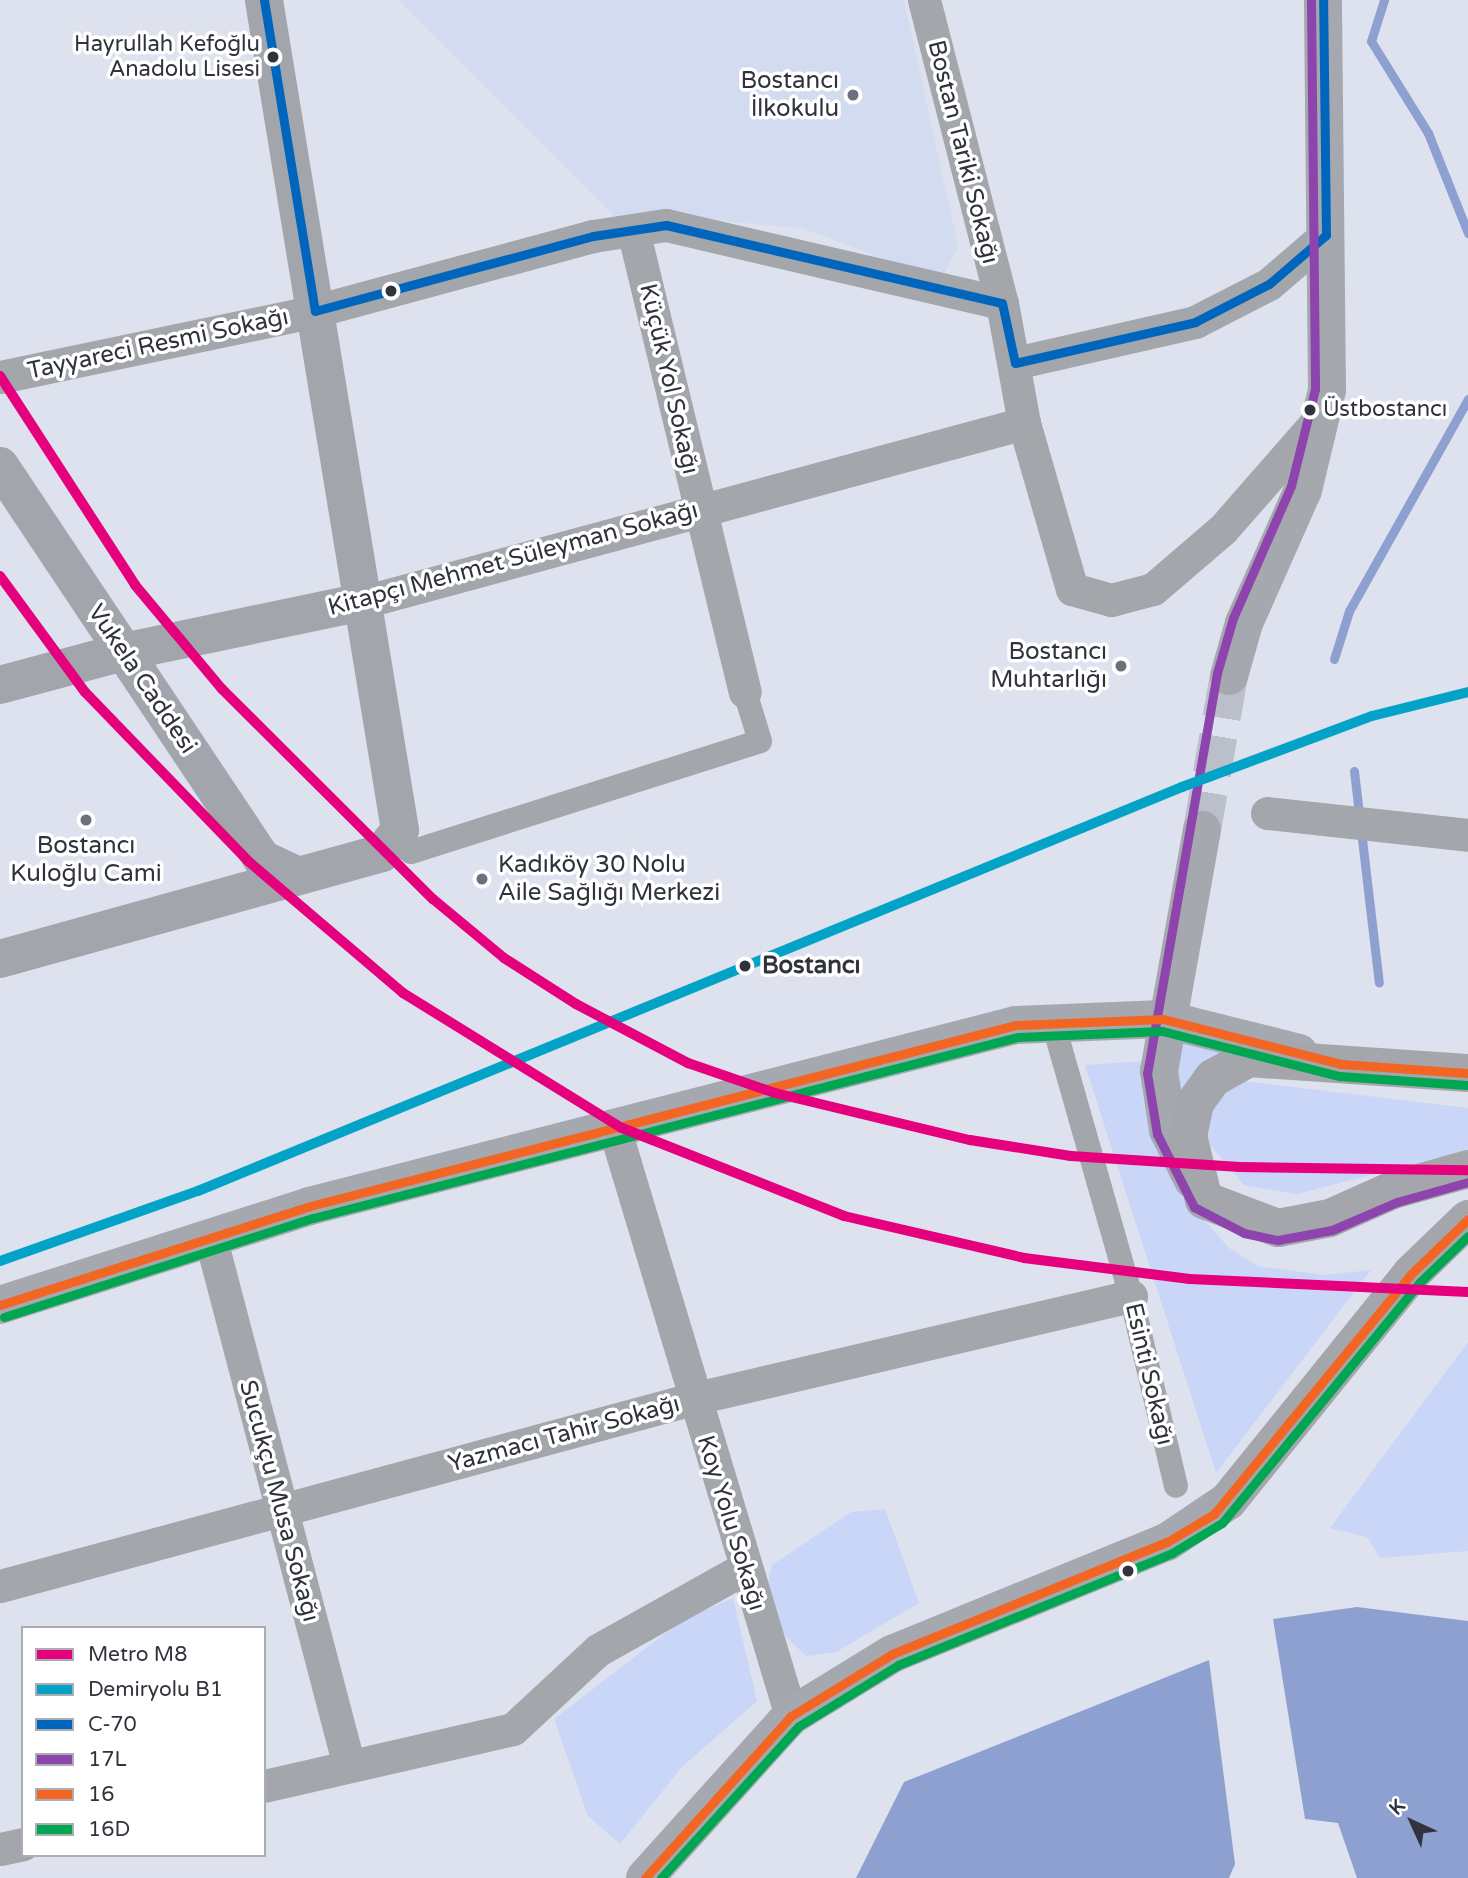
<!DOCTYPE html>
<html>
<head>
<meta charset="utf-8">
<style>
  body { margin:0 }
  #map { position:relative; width:1468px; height:1878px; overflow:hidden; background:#dde2ee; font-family:"Varela Round",sans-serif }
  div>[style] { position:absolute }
  .built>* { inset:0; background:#d3dbf1 }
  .green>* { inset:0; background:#c9d6f7 }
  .water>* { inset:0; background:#8ea0cf }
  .stream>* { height:9px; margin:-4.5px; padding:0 4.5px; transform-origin:4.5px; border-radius:4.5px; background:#8ea0cf }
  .primary-tunnel>* { height:38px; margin-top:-19px; transform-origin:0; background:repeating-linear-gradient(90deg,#babfca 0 38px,transparent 0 57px) }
  .pedestrian>* { height:24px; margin:-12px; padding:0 12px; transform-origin:12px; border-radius:12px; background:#a3a6aa }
  .minor>* { height:33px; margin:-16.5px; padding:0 16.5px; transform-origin:16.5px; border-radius:16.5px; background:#a3a6aa }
  .secondary>* { height:38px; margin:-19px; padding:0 19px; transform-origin:19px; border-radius:19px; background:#a2a5ab }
  .primary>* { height:38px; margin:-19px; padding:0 19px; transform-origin:19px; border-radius:19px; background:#a6a8af }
  .trunk>* { height:38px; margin:-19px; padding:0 19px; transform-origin:19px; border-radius:19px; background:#a4a6ac }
  .bus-1>* { height:9px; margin:-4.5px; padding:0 4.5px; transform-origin:4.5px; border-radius:4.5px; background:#0065bd }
  .bus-2>* { height:9px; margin:-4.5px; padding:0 4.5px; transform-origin:4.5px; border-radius:4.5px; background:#8e44ad }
  .bus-3>* { height:9px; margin:-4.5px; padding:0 4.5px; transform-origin:4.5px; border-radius:4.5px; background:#f26522 }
  .bus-4>* { height:9px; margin:-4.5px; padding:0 4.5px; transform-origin:4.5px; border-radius:4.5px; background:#00a651 }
  .rail-1>* { height:10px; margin:-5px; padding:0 5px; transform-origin:5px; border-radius:5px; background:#02a3c7 }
  .metro-1>* { height:10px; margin:-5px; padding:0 5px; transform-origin:5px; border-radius:5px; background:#e5007d }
  .dots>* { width:19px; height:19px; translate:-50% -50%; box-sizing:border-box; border:4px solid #fff; border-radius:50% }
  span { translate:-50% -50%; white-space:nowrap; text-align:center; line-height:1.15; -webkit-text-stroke:7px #fff; paint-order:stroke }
  .bus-label { font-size:22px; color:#30333c }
  .right { translate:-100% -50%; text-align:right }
  .left { translate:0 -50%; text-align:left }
  .poi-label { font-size:24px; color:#30333c }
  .street-label { font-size:24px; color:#30333c }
  .stop-label { font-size:24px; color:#30333c; font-weight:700 }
  .legend { position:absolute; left:21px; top:1626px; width:245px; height:231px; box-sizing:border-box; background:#fff; border:2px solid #acadb1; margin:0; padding:9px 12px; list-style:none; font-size:21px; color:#30333c }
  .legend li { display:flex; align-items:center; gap:14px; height:35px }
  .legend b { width:35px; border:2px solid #acadb1 }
  .north { position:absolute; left:1377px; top:1787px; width:70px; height:70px; -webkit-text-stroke:5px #fff; paint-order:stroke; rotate:315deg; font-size:19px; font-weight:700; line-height:28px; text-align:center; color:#30333c }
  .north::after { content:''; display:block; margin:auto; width:24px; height:32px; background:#30333c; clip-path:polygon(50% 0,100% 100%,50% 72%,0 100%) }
</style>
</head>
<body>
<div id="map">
  <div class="built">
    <i style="clip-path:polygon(399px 0,904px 0,958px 247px,941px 280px,802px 228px,673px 217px,620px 221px)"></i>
  </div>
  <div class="green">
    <i style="clip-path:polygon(1177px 1036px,1250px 1047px,1178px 1128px)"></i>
    <i style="clip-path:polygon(1144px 1061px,1194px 1209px,1229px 1248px,1258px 1266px,1324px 1275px,1371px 1270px,1216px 1473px,1085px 1065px)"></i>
    <i style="clip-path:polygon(1234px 1080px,1468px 1108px,1468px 1150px,1297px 1194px,1244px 1185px,1206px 1140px,1212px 1097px)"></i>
    <i style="clip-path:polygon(1468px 1342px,1468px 1551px,1380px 1558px,1367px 1537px,1330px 1528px)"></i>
    <i style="clip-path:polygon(885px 1509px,919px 1603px,836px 1652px,806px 1656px,778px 1629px,763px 1602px,772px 1565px,851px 1512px)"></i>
    <i style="clip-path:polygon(733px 1598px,757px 1701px,681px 1768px,620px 1844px,588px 1816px,554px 1719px,684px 1619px)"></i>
  </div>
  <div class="water">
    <i style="clip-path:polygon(1357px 1607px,1468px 1621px,1468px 1878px,1357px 1878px,1338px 1823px,1305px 1819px,1273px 1619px)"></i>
    <i style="clip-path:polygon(1209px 1660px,1235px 1864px,1229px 1878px,856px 1878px,904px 1782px)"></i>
  </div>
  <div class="stream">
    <i style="left:1384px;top:0;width:43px;rotate:107.6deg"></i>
    <i style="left:1371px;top:41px;width:108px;rotate:58.2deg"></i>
    <i style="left:1428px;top:133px;width:108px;rotate:68.2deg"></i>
    <i style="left:1334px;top:659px;width:50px;rotate:-72.6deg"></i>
    <i style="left:1349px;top:611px;width:243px;rotate:-60.7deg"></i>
    <i style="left:1354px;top:771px;width:213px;rotate:83.3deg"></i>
  </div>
  <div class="primary-tunnel">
    <i style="left:1202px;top:830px;width:156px;rotate:-80.1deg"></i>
  </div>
  <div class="pedestrian">
    <i style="left:411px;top:852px;width:366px;rotate:-17.6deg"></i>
    <i style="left:760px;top:741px;width:51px;rotate:-107deg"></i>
    <i style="left:1052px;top:1019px;width:288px;rotate:74.1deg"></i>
    <i style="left:1131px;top:1296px;width:195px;rotate:76.7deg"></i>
  </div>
  <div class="minor">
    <i style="left:924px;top:0;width:313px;rotate:75.6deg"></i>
    <i style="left:633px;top:230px;width:475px;rotate:76.4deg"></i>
    <i style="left:1015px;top:363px;width:185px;rotate:-12.8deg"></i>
    <i style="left:1195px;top:322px;width:83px;rotate:-27.2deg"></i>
    <i style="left:1269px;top:284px;width:75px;rotate:-40.7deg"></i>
    <i style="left:0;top:377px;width:322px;rotate:-11.8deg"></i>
    <i style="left:315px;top:311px;width:288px;rotate:-15.1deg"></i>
    <i style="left:593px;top:236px;width:74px;rotate:-8.6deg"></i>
    <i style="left:666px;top:225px;width:345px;rotate:13.1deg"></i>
    <i style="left:1002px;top:303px;width:122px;rotate:79.6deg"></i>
    <i style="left:1024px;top:423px;width:173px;rotate:73.9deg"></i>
    <i style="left:1072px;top:589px;width:41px;rotate:15.8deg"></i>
    <i style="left:1111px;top:600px;width:43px;rotate:-14.7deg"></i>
    <i style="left:1153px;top:589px;width:92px;rotate:-40.6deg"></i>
    <i style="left:1223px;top:529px;width:150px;rotate:-48.8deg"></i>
    <i style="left:363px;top:602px;width:685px;rotate:-15.15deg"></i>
    <i style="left:1267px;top:813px;width:202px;rotate:6.2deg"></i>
    <i style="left:614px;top:1127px;width:615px;rotate:73.27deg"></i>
    <i style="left:210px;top:1236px;width:548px;rotate:75.3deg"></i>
    <i style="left:0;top:1586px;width:717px;rotate:-15.12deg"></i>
    <i style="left:692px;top:1399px;width:451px;rotate:-13.2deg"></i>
    <i style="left:264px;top:1786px;width:255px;rotate:-12.9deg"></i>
    <i style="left:513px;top:1729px;width:116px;rotate:-42.9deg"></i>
    <i style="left:598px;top:1650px;width:166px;rotate:-29.2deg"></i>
    <i style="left:0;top:1849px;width:24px;rotate:-12deg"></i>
  </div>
  <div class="secondary">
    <i style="left:0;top:466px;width:472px;rotate:56.3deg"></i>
    <i style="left:262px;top:859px;width:38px;rotate:25deg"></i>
    <i style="left:0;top:685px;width:127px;rotate:-15deg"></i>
    <i style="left:123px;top:652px;width:245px;rotate:-11.8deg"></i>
    <i style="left:0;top:959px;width:396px;rotate:-15.5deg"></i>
    <i style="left:382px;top:853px;width:29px;rotate:-52deg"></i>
    <i style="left:400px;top:830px;width:841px;rotate:-99.31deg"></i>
  </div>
  <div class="primary">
    <i style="left:1229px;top:676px;width:55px;rotate:-74.2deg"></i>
    <i style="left:1244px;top:623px;width:145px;rotate:-66.1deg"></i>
    <i style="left:1303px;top:490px;width:103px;rotate:-76.5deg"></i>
    <i style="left:1327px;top:390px;width:390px;rotate:-90.6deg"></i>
    <i style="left:1193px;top:1180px;width:56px;rotate:-116.6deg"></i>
    <i style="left:1168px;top:1130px;width:60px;rotate:-98.7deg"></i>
    <i style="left:1159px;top:1071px;width:245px;rotate:-79.9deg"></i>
    <i style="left:0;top:1305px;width:325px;rotate:-17.7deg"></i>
    <i style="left:310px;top:1206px;width:729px;rotate:-14.38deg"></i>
    <i style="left:1016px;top:1025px;width:147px;rotate:-2.3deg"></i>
    <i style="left:1163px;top:1019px;width:140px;rotate:14deg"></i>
    <i style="left:645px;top:1878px;width:218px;rotate:-48deg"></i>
    <i style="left:791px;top:1716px;width:119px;rotate:-31.5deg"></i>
    <i style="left:892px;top:1654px;width:297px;rotate:-22.2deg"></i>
    <i style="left:1167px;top:1542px;width:73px;rotate:-33.9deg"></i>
  </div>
  <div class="trunk">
    <i style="left:1468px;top:1073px;width:220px;rotate:-176.1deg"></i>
    <i style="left:1249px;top:1058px;width:41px;rotate:150.9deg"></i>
    <i style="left:1213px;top:1078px;width:31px;rotate:126deg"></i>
    <i style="left:1195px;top:1103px;width:34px;rotate:102deg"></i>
    <i style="left:1188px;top:1136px;width:66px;rotate:76deg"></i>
    <i style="left:1204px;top:1200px;width:79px;rotate:20.7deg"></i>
    <i style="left:1278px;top:1228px;width:53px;rotate:-10.9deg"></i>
    <i style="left:1330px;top:1218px;width:69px;rotate:-24deg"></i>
    <i style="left:1393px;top:1190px;width:78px;rotate:-15.6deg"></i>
    <i style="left:1228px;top:1501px;width:292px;rotate:-51.1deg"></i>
    <i style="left:1411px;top:1274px;width:79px;rotate:-44deg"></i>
  </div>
  <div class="bus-1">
    <i style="left:264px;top:0;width:315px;rotate:80.7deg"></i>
    <i style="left:315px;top:311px;width:288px;rotate:-15.1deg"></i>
    <i style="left:593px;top:236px;width:74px;rotate:-8.6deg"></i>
    <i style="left:666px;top:225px;width:345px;rotate:13.1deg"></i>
    <i style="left:1002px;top:303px;width:61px;rotate:77.8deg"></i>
    <i style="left:1015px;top:363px;width:185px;rotate:-12.8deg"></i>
    <i style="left:1195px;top:322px;width:83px;rotate:-27.2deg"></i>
    <i style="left:1269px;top:284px;width:75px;rotate:-40.7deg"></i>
    <i style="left:1326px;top:235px;width:235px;rotate:-90.7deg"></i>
  </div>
  <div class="bus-2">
    <i style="left:1311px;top:0;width:389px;rotate:89.4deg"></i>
    <i style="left:1315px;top:389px;width:100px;rotate:103.9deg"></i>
    <i style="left:1291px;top:486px;width:144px;rotate:113.7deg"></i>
    <i style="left:1233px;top:618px;width:57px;rotate:106.2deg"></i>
    <i style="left:1217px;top:673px;width:406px;rotate:99.9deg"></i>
    <i style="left:1147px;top:1073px;width:62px;rotate:80.7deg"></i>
    <i style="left:1157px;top:1134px;width:82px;rotate:63.1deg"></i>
    <i style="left:1194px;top:1207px;width:56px;rotate:27.5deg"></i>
    <i style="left:1244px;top:1233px;width:35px;rotate:12deg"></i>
    <i style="left:1278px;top:1240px;width:55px;rotate:-10.5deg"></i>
    <i style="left:1332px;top:1230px;width:71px;rotate:-23.3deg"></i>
    <i style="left:1397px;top:1202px;width:74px;rotate:-15.7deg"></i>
  </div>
  <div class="bus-3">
    <i style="left:0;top:1305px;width:325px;rotate:-17.7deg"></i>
    <i style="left:310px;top:1206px;width:729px;rotate:-14.38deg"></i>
    <i style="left:1016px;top:1025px;width:147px;rotate:-2.3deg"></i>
    <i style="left:1163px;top:1019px;width:184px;rotate:14.2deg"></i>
    <i style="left:1341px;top:1064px;width:127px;rotate:4.1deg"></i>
    <i style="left:645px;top:1878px;width:218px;rotate:-48deg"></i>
    <i style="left:791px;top:1716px;width:119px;rotate:-31.5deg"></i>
    <i style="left:892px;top:1654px;width:297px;rotate:-22.2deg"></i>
    <i style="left:1167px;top:1542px;width:55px;rotate:-30.8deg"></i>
    <i style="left:1214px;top:1514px;width:310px;rotate:-50.6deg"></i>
    <i style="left:1411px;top:1274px;width:79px;rotate:-44deg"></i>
  </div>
  <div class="bus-4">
    <i style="left:4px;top:1317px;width:324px;rotate:-17.8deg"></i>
    <i style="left:313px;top:1218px;width:728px;rotate:-14.4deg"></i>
    <i style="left:1018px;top:1037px;width:144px;rotate:-2.4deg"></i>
    <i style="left:1162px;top:1031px;width:183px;rotate:14.3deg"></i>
    <i style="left:1339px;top:1076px;width:128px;rotate:4deg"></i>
    <i style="left:661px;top:1878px;width:205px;rotate:-47.8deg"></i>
    <i style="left:799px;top:1726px;width:116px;rotate:-31.6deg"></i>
    <i style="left:898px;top:1665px;width:296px;rotate:-22.2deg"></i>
    <i style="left:1172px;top:1553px;width:58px;rotate:-31deg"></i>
    <i style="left:1222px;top:1523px;width:312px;rotate:-50.6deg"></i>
    <i style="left:1420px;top:1282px;width:66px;rotate:-43.8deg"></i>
  </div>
  <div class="rail-1">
    <i style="left:0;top:1261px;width:210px;rotate:-19.5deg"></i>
    <i style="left:198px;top:1191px;width:1064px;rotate:-22.32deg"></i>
    <i style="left:1182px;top:787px;width:203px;rotate:-20.5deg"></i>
    <i style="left:1372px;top:716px;width:99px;rotate:-14deg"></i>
  </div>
  <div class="metro-1">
    <i style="left:0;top:376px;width:249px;rotate:57.1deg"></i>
    <i style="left:135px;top:585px;width:136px;rotate:50.1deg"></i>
    <i style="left:222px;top:689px;width:298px;rotate:44.9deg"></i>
    <i style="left:433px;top:899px;width:92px;rotate:39.7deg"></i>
    <i style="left:504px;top:958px;width:85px;rotate:32.6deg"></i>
    <i style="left:576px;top:1004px;width:127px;rotate:27.8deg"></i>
    <i style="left:688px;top:1063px;width:92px;rotate:19deg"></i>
    <i style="left:775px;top:1093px;width:201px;rotate:13.6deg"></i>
    <i style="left:970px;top:1140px;width:102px;rotate:9deg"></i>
    <i style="left:1071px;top:1156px;width:169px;rotate:3.7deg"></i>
    <i style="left:1240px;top:1167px;width:228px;rotate:0.8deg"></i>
    <i style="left:0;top:576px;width:144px;rotate:53.8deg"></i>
    <i style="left:85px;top:692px;width:235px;rotate:46deg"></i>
    <i style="left:248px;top:861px;width:204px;rotate:40.4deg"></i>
    <i style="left:403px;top:993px;width:257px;rotate:31.7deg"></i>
    <i style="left:622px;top:1128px;width:239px;rotate:21.6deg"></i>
    <i style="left:844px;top:1216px;width:185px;rotate:13.1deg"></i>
    <i style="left:1024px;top:1258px;width:167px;rotate:7.2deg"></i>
    <i style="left:1190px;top:1279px;width:278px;rotate:2.7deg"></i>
  </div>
  <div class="dots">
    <i style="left:273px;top:57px;background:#30333c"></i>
    <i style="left:853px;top:95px;background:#6d707a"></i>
    <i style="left:391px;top:291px;background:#30333c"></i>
    <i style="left:1310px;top:410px;background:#30333c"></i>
    <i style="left:1121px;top:666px;background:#6d707a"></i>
    <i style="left:86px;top:820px;background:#6d707a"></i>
    <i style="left:482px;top:879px;background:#6d707a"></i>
    <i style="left:745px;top:966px;background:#30333c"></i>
    <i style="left:1128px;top:1571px;background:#30333c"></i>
  </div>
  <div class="bus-label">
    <span class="right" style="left:260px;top:57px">Hayrullah Kefoğlu<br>Anadolu Lisesi</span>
    <span class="left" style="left:1323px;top:410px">Üstbostancı</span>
  </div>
  <div class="poi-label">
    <span class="right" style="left:839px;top:95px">Bostancı<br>İlkokulu</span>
    <span class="right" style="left:1107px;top:666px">Bostancı<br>Muhtarlığı</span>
    <span style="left:86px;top:860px">Bostancı<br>Kuloğlu Cami</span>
    <span class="left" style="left:498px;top:879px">Kadıköy 30 Nolu<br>Aile Sağlığı Merkezi</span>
  </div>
  <div class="street-label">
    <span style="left:963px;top:152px;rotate:76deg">Bostan Tariki Sokağı</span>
    <span style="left:158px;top:344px;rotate:-12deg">Tayyareci Resmi Sokağı</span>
    <span style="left:669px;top:379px;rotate:77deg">Küçük Yol Sokağı</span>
    <span style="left:513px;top:559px;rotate:-15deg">Kitapçı Mehmet Süleyman Sokağı</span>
    <span style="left:142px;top:679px;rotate:56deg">Vukela Caddesi</span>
    <span style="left:1149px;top:1374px;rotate:77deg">Esinti Sokağı</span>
    <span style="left:564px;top:1434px;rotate:-15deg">Yazmacı Tahir Sokağı</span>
    <span style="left:279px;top:1501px;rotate:75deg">Sucukçu Musa Sokağı</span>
    <span style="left:731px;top:1523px;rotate:73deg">Koy Yolu Sokağı</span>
  </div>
  <div class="stop-label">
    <span class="left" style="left:762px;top:966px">Bostancı</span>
  </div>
  <ul class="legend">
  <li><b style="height:9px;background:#e5007d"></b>Metro M8</li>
  <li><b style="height:9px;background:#02a3c7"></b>Demiryolu B1</li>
  <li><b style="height:9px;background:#0065bd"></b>C-70</li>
  <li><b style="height:9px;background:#8e44ad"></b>17L</li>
  <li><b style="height:9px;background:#f26522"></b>16</li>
  <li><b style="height:9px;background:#00a651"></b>16D</li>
  </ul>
  <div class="north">K</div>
</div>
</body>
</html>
